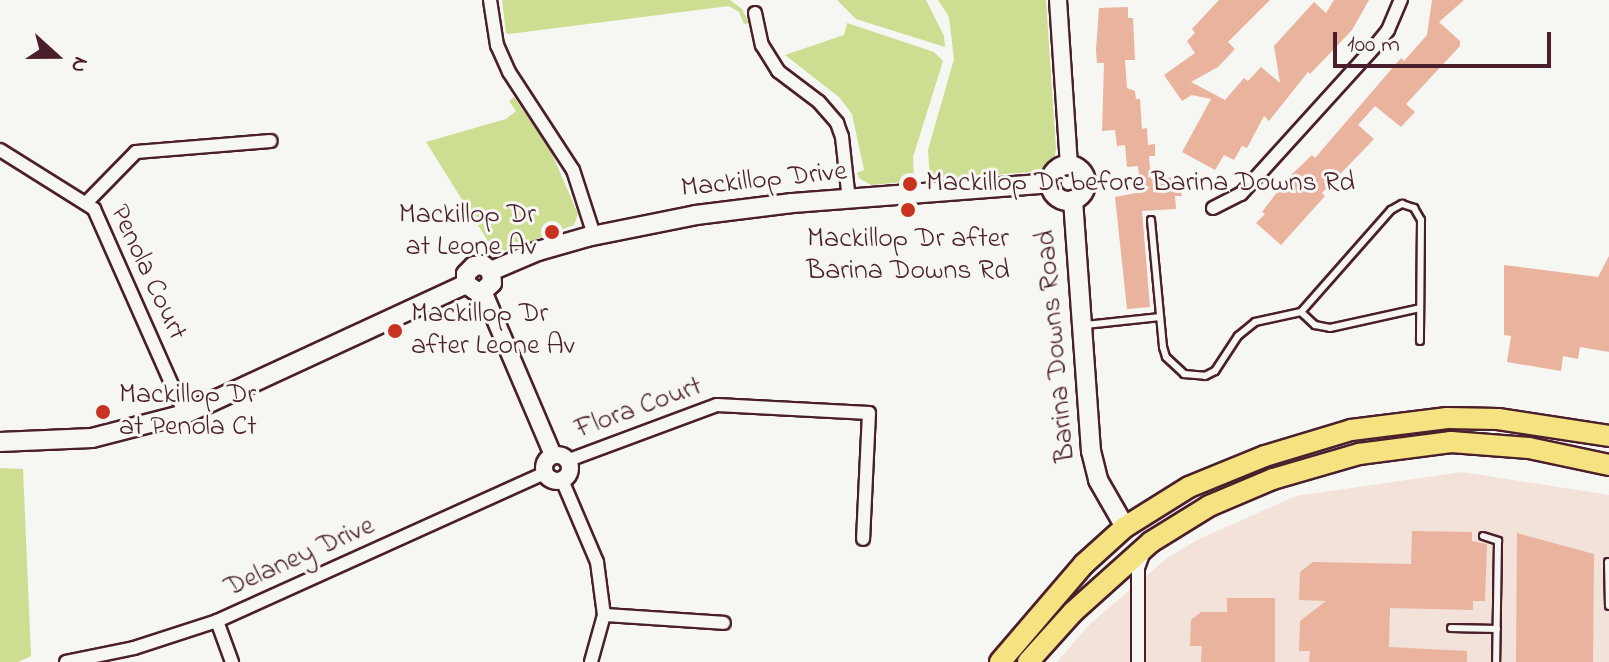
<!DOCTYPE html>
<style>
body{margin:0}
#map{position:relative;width:1609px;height:662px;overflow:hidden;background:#f6f6f2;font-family:"Indie Flower",sans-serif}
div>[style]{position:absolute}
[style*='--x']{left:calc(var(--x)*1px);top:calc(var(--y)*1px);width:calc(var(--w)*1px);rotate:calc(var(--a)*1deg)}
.built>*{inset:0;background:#f2e2d9}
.green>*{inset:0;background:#cddd91}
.building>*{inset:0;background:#eab39e}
.roads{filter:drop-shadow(2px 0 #4a1f2b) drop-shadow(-2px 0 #4a1f2b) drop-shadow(0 2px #4a1f2b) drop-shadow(0 -2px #4a1f2b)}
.service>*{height:6px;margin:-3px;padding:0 3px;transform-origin:3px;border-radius:3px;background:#f6f6f2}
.minor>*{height:12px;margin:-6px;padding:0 6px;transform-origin:6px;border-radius:6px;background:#f6f6f2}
.tertiary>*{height:16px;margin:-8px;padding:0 8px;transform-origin:8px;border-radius:8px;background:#f6f6f2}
.tertiary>.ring{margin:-8px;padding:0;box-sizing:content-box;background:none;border:16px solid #f6f6f2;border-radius:50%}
.secondary>*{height:18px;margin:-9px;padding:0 9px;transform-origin:9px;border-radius:9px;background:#f6f6f2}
.secondary>.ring{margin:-9px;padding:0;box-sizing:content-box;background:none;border:18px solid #f6f6f2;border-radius:50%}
.primary>*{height:20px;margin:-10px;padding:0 10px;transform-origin:10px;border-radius:10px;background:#f5e382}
.dots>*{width:22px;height:22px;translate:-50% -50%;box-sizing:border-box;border:4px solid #f6f6f2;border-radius:50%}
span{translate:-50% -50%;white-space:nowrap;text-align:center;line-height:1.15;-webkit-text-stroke:6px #f6f6f2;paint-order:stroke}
.street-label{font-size:28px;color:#4a1f2b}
.poi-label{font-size:28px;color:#4a1f2b}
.left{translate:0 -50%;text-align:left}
.right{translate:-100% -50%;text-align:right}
.north{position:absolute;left:16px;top:16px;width:80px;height:80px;-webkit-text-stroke:6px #f6f6f2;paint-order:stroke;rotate:111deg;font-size:22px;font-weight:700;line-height:32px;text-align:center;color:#4a1f2b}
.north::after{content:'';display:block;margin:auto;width:28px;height:36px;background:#4a1f2b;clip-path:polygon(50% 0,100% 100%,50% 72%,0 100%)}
.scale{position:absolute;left:1333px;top:32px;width:218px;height:36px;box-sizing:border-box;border:4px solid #4a1f2b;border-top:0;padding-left:10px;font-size:24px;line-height:28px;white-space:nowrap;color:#4a1f2b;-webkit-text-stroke:6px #f6f6f2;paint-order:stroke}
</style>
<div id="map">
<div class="built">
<i style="clip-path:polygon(1462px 472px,1609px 495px,1609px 662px,1057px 662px,1089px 625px,1166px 559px,1197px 540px,1296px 496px)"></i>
</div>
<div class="green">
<i style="clip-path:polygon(502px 0,730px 0,742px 9px,749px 23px,744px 24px,739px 12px,729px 6px,509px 34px,506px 33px)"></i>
<i style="clip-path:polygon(837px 0,926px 0,944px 36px,945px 47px,856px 19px)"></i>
<i style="clip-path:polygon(938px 0,1046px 0,1056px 149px,1054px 160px,1043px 171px,930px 180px,928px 150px,954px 59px,949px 17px)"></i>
<i style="clip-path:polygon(847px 23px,934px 52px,943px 61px,913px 157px,914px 181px,871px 185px,859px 178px,857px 173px,864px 170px,852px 114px,839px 97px,785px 55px,844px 35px)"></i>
<i style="clip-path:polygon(514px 97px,549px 147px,578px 214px,574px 225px,496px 254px,426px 142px,506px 119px,516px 111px,509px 101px)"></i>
<i style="clip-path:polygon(0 468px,23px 469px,31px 656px,18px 662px,0 662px)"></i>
</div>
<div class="building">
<i style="clip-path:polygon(1219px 0,1270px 0,1228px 42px,1235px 49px,1218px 67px,1191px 82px,1225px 100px,1244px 78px,1248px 81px,1261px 67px,1280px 83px,1274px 46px,1314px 2px,1326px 13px,1334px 0,1369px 0,1352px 30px,1334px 49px,1310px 74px,1308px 72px,1269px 121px,1264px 116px,1247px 148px,1242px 146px,1234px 160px,1224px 155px,1215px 170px,1182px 152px,1211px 99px,1192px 95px,1182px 101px,1164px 75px,1195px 53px,1187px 41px,1195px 33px,1192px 29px)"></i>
<i style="clip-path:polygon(1432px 0,1464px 0,1439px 22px,1460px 41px,1460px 46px,1406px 104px,1415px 112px,1401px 127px,1375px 106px,1358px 125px,1374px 139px,1322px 193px,1325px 196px,1281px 245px,1256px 223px,1265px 214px,1262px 212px,1288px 178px,1312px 155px,1315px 158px,1401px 58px,1404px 61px,1427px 35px)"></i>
<i style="clip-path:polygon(1128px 7px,1128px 18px,1133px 18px,1135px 60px,1125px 60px,1127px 88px,1135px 91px,1136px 99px,1140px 99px,1142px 129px,1147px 128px,1148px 145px,1155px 144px,1155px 156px,1149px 156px,1151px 179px,1177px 177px,1182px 196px,1175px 196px,1176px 209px,1142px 211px,1150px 307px,1127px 309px,1115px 197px,1141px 192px,1138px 166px,1127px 167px,1125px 145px,1117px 146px,1115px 130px,1102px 131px,1104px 63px,1097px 63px,1096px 50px,1099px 8px)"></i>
<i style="clip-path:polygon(1609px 256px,1609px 352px,1580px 347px,1578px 359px,1563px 356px,1561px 371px,1507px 362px,1511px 336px,1504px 335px,1504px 265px,1598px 277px)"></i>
<i style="clip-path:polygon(1412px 531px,1472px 532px,1472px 541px,1487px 544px,1485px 601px,1473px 601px,1473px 610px,1390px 608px,1389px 647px,1467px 651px,1467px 662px,1309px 662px,1310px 651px,1299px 651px,1300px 621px,1326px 601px,1299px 600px,1300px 572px,1313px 562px,1411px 564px)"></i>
<i style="clip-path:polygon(1517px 533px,1594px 554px,1593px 662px,1516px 662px)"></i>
<i style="clip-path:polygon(1227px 598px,1275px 598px,1275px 662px,1201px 662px,1202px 646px,1190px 646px,1191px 620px,1201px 612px,1227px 612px)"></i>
</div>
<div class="roads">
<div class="service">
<i style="--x:1151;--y:220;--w:128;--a:84.6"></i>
<i style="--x:1163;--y:347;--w:10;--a:73"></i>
<i style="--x:1166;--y:357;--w:25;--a:43"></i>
<i style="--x:1184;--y:374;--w:21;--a:5"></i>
<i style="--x:1205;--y:376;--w:11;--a:-27"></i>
<i style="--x:1215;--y:371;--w:42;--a:-56.7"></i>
<i style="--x:1238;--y:336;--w:22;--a:-39"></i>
<i style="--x:1255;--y:322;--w:47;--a:-12.3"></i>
<i style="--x:1301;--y:312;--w:136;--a:-48.6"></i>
<i style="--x:1391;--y:210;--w:13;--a:-29"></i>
<i style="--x:1402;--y:204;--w:13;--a:18"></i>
<i style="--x:1414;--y:208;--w:14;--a:60"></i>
<i style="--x:1421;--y:220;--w:121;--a:90.5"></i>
<i style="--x:1301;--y:312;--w:19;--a:43"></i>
<i style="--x:1315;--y:325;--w:15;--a:11"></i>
<i style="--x:1330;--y:328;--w:92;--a:-12.5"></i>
<i style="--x:1086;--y:325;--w:74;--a:-6.2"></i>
<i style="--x:1483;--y:536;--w:16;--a:18"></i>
<i style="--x:1498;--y:541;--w:121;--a:90.9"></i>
<i style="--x:1608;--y:562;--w:44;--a:88.7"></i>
<i style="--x:1451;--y:628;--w:46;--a:1.2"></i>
</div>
<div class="minor">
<i style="--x:490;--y:0;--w:46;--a:81.2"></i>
<i style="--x:497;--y:45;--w:30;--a:66"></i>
<i style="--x:509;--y:72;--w:117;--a:56.9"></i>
<i style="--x:573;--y:170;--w:68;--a:72.1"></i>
<i style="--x:755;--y:13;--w:33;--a:78"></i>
<i style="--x:762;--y:45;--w:31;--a:58"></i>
<i style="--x:778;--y:71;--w:51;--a:37.1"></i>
<i style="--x:819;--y:102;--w:28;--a:49"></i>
<i style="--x:837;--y:123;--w:15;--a:70"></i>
<i style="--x:842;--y:137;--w:63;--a:83.7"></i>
<i style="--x:0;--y:150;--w:111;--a:32.1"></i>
<i style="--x:94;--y:209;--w:224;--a:66.1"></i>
<i style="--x:87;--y:202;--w:70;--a:-45.6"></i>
<i style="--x:136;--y:152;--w:135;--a:-4.7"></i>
<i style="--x:1213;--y:208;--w:31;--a:-27"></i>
<i style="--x:1241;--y:194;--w:201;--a:-47.8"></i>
<i style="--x:1376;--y:45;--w:19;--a:-51"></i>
<i style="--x:1388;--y:30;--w:33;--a:-67"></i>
<i style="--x:569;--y:460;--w:158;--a:-20.4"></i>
<i style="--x:717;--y:405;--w:152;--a:3"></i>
<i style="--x:869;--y:413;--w:126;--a:92.7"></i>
<i style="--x:562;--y:480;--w:89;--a:66.9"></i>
<i style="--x:597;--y:562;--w:53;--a:82.5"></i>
<i style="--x:604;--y:615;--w:49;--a:105.5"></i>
<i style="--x:604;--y:615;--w:120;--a:3.8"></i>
<i style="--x:217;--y:621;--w:44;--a:69.9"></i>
<i style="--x:66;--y:662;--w:69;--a:-11.6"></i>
<i style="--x:134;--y:648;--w:87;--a:-18"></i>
<i style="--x:217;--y:621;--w:360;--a:-24.3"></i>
<i style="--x:1138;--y:662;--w:94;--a:-90"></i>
<i style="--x:1138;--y:568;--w:15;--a:-70"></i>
</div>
<div class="tertiary">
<i style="--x:1058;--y:0;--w:165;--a:86.2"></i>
<i style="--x:483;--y:291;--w:178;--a:66.9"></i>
<i class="ring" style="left:544px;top:455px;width:10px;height:10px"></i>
</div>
<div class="secondary">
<i class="ring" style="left:1050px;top:165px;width:18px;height:18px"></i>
<i style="--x:1073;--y:200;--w:252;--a:85.9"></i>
<i style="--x:1091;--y:451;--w:30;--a:76"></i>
<i style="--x:1098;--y:480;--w:54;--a:60.1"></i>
<i style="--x:491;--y:271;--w:51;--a:-23.1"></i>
<i style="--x:538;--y:251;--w:51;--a:-15.9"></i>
<i style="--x:587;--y:237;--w:111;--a:-11.4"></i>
<i style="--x:696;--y:215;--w:97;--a:-7.1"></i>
<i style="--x:792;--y:203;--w:259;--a:-4.4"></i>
<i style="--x:466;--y:284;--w:12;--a:35"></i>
<i style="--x:476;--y:291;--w:7;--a:0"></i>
<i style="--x:483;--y:291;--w:12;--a:-42"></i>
<i style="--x:492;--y:283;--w:12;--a:-95"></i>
<i style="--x:466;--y:284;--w:10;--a:-90"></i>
<i style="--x:466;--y:274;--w:11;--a:-45"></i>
<i style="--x:474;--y:266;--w:9;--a:-6"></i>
<i style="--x:483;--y:265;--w:10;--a:37"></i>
<i style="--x:0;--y:442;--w:92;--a:-2.5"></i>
<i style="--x:92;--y:438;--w:96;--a:-14.5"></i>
<i style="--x:185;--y:414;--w:310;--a:-24.8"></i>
</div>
<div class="primary">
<i style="--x:1000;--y:662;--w:129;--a:-49.4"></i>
<i style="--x:1084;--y:564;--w:55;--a:-42.1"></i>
<i style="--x:1125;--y:527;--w:75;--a:-32"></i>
<i style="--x:1189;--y:487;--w:82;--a:-22.2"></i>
<i style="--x:1265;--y:456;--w:90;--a:-16.8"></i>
<i style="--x:1351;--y:430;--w:97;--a:-7.1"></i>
<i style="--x:1447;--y:418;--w:51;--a:1.1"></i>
<i style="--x:1498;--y:419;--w:112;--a:8.7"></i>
<i style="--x:1028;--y:662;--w:67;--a:-48"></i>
<i style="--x:1073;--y:612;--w:105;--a:-41.9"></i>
<i style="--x:1151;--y:542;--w:68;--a:-31.8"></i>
<i style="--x:1209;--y:506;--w:69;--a:-22.9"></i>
<i style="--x:1273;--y:479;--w:90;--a:-16.2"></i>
<i style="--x:1359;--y:454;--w:93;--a:-7.4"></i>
<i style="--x:1451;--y:442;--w:78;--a:4.4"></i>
<i style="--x:1529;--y:448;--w:82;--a:12"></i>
</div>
</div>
<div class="dots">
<i style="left:910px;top:184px;background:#c8321e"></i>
<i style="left:908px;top:210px;background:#c8321e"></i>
<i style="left:552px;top:232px;background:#c8321e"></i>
<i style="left:395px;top:331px;background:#c8321e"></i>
<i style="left:103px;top:412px;background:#c8321e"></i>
</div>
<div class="street-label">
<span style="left:764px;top:181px;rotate:-6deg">Mackillop Drive</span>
<span style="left:147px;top:273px;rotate:65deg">Penola Court</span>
<span style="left:1057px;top:346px;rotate:-95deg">Barina Downs Road</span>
<span style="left:639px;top:409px;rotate:-20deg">Flora Court</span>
<span style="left:300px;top:558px;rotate:-24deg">Delaney Drive</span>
</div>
<div class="poi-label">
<span class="left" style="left:926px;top:184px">Mackillop Dr before Barina Downs Rd</span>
<span class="right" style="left:536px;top:232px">Mackillop Dr<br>at Leone Av</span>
<span style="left:908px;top:256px">Mackillop Dr after<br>Barina Downs Rd</span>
<span class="left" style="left:411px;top:331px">Mackillop Dr<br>after Leone Av</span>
<span class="left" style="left:119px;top:412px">Mackillop Dr<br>at Penola Ct</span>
</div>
<div class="north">N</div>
<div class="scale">100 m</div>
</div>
